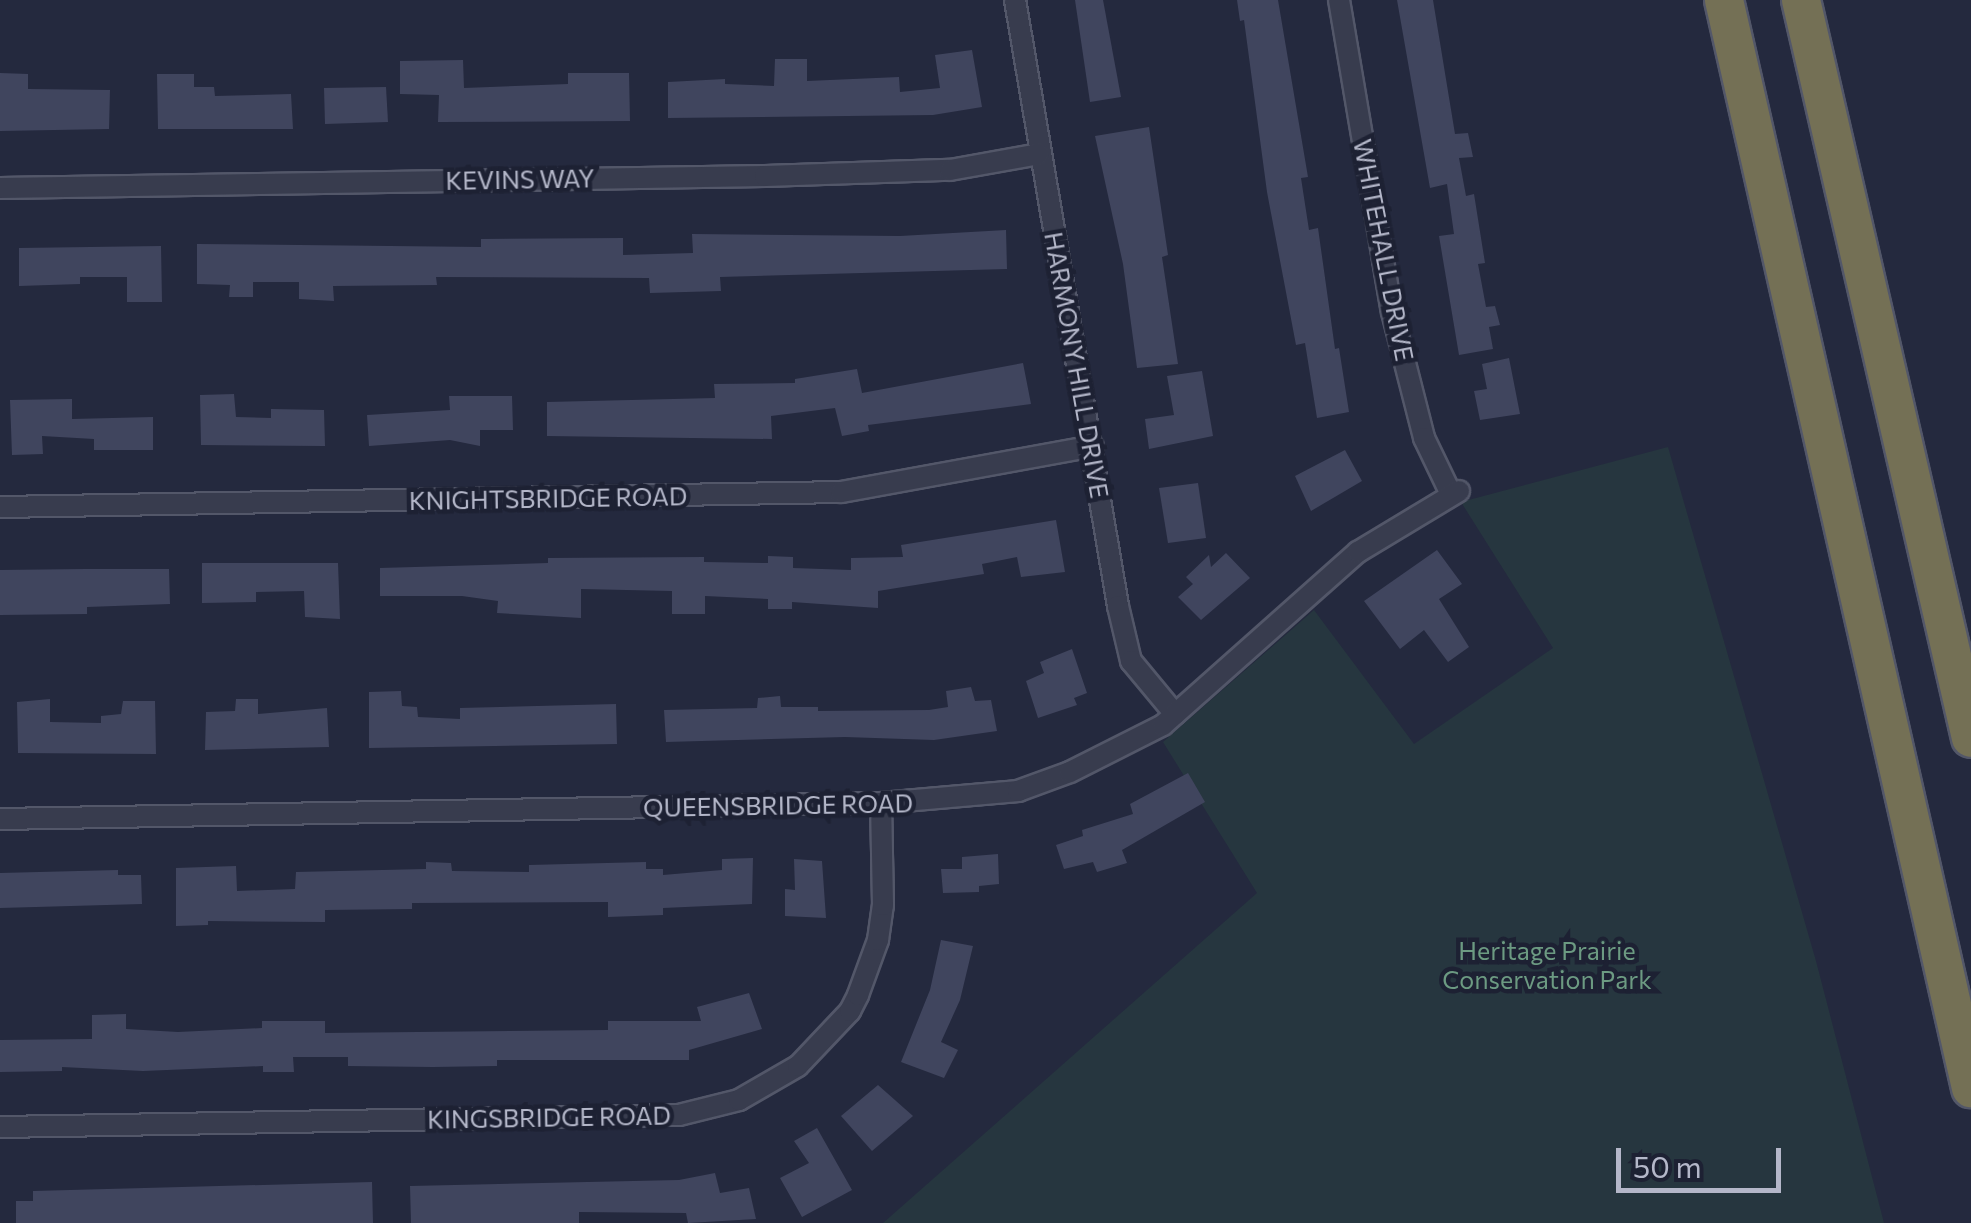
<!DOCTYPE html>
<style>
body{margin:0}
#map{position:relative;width:1971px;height:1223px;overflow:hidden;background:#24293e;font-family:Commissioner,sans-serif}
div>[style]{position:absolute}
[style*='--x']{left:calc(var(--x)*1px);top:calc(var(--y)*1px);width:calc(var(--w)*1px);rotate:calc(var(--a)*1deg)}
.green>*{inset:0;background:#26363f}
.building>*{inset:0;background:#40455e}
.roads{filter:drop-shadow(2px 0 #535769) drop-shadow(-2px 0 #535769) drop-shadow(0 2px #535769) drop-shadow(0 -2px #535769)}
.minor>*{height:20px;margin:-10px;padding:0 10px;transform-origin:10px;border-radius:10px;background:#383c4e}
.motorway>*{height:38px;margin:-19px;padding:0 19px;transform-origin:19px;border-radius:19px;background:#747055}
span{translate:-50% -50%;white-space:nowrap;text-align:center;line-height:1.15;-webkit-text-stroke:9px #1d2133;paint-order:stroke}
.street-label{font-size:25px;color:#b4b7c9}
.park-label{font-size:25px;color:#6c9a82}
.scale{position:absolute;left:1616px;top:1148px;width:165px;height:45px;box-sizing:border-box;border:5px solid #b4b7c9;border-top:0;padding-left:12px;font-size:30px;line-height:35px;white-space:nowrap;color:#b4b7c9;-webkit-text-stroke:8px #1d2133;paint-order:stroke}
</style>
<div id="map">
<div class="green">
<i style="clip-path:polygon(1668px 447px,1816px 961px,1884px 1223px,883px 1223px,1257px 893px,1163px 742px,1314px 610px,1414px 744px,1553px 648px,1461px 502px)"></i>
</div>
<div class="building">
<i style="clip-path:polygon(1075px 0,1103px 0,1121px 97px,1090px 102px)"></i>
<i style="clip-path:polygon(1237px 0,1278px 0,1308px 177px,1301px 178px,1309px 230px,1318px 228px,1335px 349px,1339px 348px,1349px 412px,1317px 418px,1305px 343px,1296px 345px,1267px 192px,1244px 20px,1240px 21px)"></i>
<i style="clip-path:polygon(1397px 0,1433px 0,1455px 134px,1468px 133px,1473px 157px,1459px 158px,1466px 196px,1474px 194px,1485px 263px,1478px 264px,1486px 307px,1495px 306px,1500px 325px,1489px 327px,1493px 349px,1459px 355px,1439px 236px,1454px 234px,1447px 184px,1430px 188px)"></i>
<i style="clip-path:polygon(972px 50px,982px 107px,933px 115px,668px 118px,668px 82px,725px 79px,725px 84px,774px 86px,775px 59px,807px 59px,807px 81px,899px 77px,900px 92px,940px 88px,935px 55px)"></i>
<i style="clip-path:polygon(463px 60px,464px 88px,568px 84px,568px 73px,629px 73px,630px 121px,438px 122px,439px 95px,400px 94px,400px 61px)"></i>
<i style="clip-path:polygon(0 73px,28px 74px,28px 89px,110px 90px,109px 129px,0 131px)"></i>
<i style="clip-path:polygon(157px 74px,194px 74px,194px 87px,214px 87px,215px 96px,291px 94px,293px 129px,158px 129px)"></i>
<i style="clip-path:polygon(386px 87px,388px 122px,325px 124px,324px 88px)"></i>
<i style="clip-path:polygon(1149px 127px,1168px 255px,1162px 257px,1178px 364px,1137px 368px,1123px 264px,1095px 136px)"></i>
<i style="clip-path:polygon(1006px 230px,1007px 269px,720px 277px,721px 291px,650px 293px,649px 278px,436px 277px,437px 285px,333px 286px,334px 301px,299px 299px,299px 282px,253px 282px,253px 297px,229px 297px,230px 285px,197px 284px,197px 244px,481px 247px,481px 239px,623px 238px,623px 255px,693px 253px,692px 234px,900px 236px)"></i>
<i style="clip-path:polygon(161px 246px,162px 302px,127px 302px,127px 277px,80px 277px,80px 284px,19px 286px,19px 248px)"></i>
<i style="clip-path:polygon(1509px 358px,1520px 414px,1480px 420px,1474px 391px,1487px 389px,1482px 364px)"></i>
<i style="clip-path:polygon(1023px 363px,1031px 404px,868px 425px,869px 431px,842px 436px,835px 408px,771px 416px,772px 439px,547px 436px,547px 402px,715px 398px,714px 384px,795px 383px,795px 379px,857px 369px,862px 393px)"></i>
<i style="clip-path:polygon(1202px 371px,1213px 436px,1149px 449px,1145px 419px,1174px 415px,1167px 376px)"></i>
<i style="clip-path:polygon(234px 394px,236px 417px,271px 418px,271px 409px,324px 410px,325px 446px,201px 445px,200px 395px)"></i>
<i style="clip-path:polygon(449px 396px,512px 396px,513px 430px,480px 430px,480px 446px,450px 440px,369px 446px,367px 415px,450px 410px)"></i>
<i style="clip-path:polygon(72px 399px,72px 419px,153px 417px,153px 450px,94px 450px,94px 439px,42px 436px,43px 454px,12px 455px,10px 400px)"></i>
<i style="clip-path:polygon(1345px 450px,1362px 481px,1311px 511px,1295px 476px)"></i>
<i style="clip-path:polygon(1198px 483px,1206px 538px,1168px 543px,1159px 488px)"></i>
<i style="clip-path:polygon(1056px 520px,1065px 572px,1021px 577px,1017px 557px,982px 564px,984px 574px,878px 591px,878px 608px,792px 602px,792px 609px,768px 609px,768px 599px,705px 596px,705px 614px,672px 614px,672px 591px,581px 589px,581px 618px,497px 613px,498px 601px,462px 596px,380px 596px,380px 568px,548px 563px,548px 558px,704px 557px,704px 562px,768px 563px,768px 556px,793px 557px,793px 568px,851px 570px,851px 558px,903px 557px,901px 545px)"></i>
<i style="clip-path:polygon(1437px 550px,1462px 584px,1439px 599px,1469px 647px,1448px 662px,1424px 630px,1400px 649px,1364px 601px)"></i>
<i style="clip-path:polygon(1226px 553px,1250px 578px,1201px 620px,1178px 597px,1193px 584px,1186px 577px,1209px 555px,1211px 567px)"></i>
<i style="clip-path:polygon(202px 563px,338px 563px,340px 619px,305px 617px,304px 591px,256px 592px,256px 602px,202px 603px)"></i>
<i style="clip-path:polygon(86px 569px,169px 569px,170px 604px,87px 607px,87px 614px,0 615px,0 570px)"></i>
<i style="clip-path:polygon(1072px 649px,1087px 693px,1074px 698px,1077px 705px,1038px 718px,1026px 681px,1044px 673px,1040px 662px)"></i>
<i style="clip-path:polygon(971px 687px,975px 701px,991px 700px,997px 731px,934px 740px,845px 737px,666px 742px,664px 710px,757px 708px,758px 698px,780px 696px,781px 707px,818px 707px,818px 711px,929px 710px,948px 707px,946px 691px)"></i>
<i style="clip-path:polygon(401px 691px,402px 706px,417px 707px,418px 717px,460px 719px,460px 708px,616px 704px,617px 744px,369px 748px,369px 692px)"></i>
<i style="clip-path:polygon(50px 699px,50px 722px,101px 723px,101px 716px,121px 714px,123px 701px,155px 701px,156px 754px,18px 753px,17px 702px)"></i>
<i style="clip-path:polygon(236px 699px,258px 699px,258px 714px,327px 708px,329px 747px,205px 750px,206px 712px,235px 711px)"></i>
<i style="clip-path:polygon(1188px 773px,1205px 802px,1122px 850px,1127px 863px,1097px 872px,1093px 862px,1064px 869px,1056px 845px,1083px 836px,1082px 830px,1133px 814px,1130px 804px)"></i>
<i style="clip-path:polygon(998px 854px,999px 884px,979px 886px,979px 892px,943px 893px,941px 869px,962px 869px,962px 857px)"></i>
<i style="clip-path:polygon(753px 858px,752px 904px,663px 908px,663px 915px,608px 917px,608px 902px,412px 903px,412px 909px,325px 910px,325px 922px,208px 921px,208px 925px,176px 926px,176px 868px,236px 866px,237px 891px,295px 889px,296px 872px,426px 869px,426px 862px,451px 863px,452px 871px,529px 872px,529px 865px,646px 862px,646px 869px,663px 869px,663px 875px,722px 870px,722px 859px)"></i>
<i style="clip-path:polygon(794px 859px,822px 861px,826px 918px,785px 916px,785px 889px,795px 890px)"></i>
<i style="clip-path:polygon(118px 870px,118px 875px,141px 875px,142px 904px,0 908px,0 873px)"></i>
<i style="clip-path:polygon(941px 940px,973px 946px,960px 1000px,941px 1042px,958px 1050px,944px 1078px,901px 1062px,930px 990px)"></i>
<i style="clip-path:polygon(749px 993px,762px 1029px,689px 1050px,689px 1060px,497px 1060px,497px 1066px,433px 1067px,348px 1066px,348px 1057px,293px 1057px,294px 1072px,263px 1072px,263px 1066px,143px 1071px,62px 1067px,62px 1071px,0 1072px,0 1040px,92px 1039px,92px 1015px,126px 1014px,126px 1029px,178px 1032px,262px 1028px,262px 1021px,325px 1021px,325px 1033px,608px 1030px,608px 1021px,701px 1021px,697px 1007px)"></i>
<i style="clip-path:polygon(878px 1085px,913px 1116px,872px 1151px,841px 1116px)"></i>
<i style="clip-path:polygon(817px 1128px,852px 1190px,802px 1217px,780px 1178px,809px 1163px,794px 1141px)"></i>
<i style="clip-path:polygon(715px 1173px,720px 1193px,749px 1188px,756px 1219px,688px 1223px,686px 1213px,579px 1212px,579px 1223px,411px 1223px,410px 1186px,679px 1180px)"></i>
<i style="clip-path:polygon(372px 1182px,373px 1223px,16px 1223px,16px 1201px,33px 1201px,33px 1191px)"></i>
</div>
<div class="roads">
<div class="minor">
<i style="--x:1015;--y:0;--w:615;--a:80.35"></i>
<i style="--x:1118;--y:606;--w:57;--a:76.7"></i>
<i style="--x:1131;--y:661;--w:69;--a:50.3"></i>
<i style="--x:1339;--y:0;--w:316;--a:80.4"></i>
<i style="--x:1392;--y:312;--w:130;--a:75.7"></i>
<i style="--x:1424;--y:438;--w:62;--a:64.3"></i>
<i style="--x:0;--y:188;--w:765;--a:-0.9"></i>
<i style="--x:765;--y:176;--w:185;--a:-1.9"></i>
<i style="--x:950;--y:170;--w:90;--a:-10.2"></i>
<i style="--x:0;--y:507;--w:841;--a:-1.02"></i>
<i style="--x:841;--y:492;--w:256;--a:-10.3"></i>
<i style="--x:0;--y:819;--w:881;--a:-1.04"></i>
<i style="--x:881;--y:803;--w:138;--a:-5"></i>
<i style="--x:1018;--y:791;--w:55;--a:-20.1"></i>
<i style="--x:1070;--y:772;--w:104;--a:-26.8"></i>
<i style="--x:1163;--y:725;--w:261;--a:-41.6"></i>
<i style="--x:1358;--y:552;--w:118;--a:-31.1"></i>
<i style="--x:0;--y:1127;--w:679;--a:-1.01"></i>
<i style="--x:679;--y:1115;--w:62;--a:-14"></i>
<i style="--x:739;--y:1100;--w:68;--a:-30"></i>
<i style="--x:798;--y:1066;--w:76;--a:-46.6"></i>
<i style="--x:850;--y:1011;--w:18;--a:-63"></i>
<i style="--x:858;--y:995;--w:59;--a:-70"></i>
<i style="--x:878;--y:940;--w:35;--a:-82"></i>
<i style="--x:883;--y:905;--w:102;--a:-91.1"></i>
</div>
<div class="motorway">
<i style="--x:1724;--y:0;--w:1116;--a:77.21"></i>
<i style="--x:1801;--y:0;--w:757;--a:77.03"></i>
</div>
</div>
<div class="street-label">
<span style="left:520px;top:179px;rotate:-1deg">KEVINS WAY</span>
<span style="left:1384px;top:250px;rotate:79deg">WHITEHALL DRIVE</span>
<span style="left:1077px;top:365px;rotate:80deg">HARMONY HILL DRIVE</span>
<span style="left:548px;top:498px;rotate:-1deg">KNIGHTSBRIDGE ROAD</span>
<span style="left:778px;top:805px;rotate:-1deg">QUEENSBRIDGE ROAD</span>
<span style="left:549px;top:1117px;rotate:-1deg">KINGSBRIDGE ROAD</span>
</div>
<div class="park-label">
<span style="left:1547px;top:965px">Heritage Prairie<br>Conservation Park</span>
</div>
<div class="scale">50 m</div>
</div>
